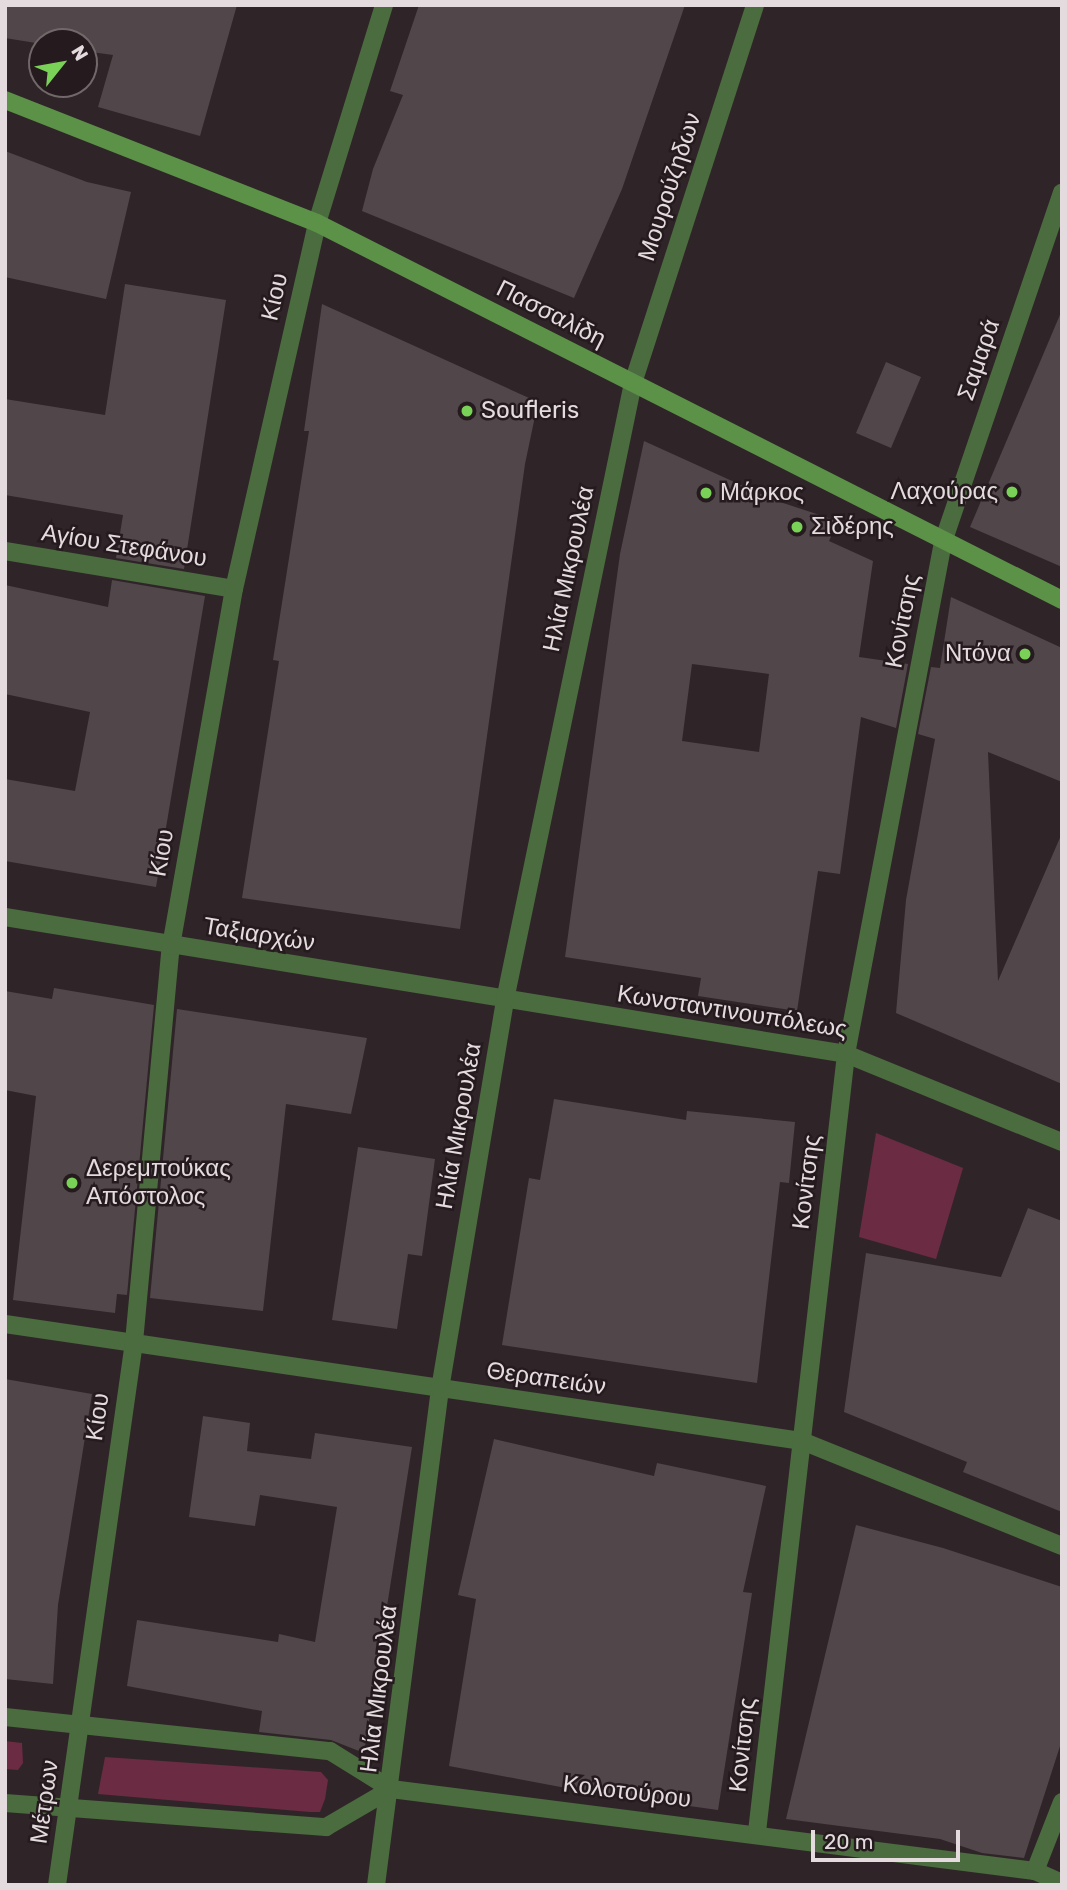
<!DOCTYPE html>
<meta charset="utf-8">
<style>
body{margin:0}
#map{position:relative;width:1067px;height:1890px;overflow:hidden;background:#2f2528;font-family:Rubik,sans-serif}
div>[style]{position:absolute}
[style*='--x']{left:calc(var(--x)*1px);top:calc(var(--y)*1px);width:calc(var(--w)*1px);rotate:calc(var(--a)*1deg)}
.green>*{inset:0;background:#6b2b43}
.building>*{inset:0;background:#514649}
.street>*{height:18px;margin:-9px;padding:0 9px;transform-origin:9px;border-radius:9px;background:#4b6c3f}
.secondary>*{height:18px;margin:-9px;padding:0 9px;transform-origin:9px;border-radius:9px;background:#5c9148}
.dots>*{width:19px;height:19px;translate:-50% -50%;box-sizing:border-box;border:4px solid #251b1e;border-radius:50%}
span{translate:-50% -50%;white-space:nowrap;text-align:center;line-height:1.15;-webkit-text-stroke:5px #251b1e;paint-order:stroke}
.street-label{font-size:24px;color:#e3dbdd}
.poi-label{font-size:24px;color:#e3dbdd}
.left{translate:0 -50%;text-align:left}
.right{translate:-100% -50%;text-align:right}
.frame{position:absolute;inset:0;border:7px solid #e3dbdd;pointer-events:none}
.north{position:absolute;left:28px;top:28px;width:70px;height:70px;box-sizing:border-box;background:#251b1e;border:2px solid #71686a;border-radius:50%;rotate:59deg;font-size:19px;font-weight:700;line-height:28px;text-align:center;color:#e3dbdd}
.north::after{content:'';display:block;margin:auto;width:24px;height:32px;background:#79d157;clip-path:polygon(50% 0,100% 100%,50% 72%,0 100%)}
.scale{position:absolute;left:811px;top:1830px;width:149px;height:32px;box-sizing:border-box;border:4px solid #e3dbdd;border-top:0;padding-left:9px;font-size:21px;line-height:24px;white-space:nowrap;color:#e3dbdd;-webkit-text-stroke:5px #251b1e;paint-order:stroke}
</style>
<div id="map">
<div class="green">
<i style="clip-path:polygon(876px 1133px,963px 1168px,936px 1259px,859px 1237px)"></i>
<i style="clip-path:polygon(5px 1741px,22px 1743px,23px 1763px,18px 1770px,5px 1769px)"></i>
<i style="clip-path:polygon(105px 1757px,321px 1772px,328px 1780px,325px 1799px,320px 1812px,310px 1812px,98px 1794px)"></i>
</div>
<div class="building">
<i style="clip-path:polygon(5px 5px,237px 5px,200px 136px,98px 107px,113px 55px,84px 51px,84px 42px,42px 44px,5px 38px)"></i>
<i style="clip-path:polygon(419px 5px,685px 5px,622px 189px,574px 298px,362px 211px,373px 169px,403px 95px,390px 91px)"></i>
<i style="clip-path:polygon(5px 151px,87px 182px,131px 192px,106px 299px,5px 277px)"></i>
<i style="clip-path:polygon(125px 284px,226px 300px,184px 569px,116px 558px,123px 515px,5px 495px,5px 399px,105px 415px)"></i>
<i style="clip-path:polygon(322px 304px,538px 402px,525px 464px,460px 929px,242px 898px,279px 661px,273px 660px,309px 431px,304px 431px)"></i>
<i style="clip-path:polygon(1062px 310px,1062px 567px,970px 527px)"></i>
<i style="clip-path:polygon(886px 362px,921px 377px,891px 448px,856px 433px)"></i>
<i style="clip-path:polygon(evenodd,644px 441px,774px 500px,838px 521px,829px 541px,873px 561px,859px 657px,908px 664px,896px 728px,861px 717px,840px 874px,818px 871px,797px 1011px,698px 996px,701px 978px,565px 957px,620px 554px,644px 441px,692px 664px,769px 674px,759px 752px,682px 741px,692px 664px)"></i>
<i style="clip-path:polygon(112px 580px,205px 596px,156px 887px,5px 861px,5px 779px,75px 791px,90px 712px,5px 694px,5px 585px,108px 607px)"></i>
<i style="clip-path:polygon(951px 597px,1062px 648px,1062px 782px,988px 752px,998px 981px,1062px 833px,1062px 1084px,896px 1013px,906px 900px,935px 739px,918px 734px,931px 667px,940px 668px)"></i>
<i style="clip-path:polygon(54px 988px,154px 1005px,127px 1295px,117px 1294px,115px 1313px,13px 1300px,36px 1096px,5px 1090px,5px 991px,52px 999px)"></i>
<i style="clip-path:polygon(177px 1009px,367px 1038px,351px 1114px,286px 1104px,263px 1311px,150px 1298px)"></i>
<i style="clip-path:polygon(554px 1099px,686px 1120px,687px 1111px,795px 1122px,789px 1183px,780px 1182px,757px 1383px,502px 1345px,529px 1178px,540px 1180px)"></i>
<i style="clip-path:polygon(358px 1147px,435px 1159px,422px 1256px,408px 1254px,397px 1329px,332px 1320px)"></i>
<i style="clip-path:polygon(1028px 1208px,1062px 1221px,1062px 1512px,963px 1472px,967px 1462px,844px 1412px,866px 1253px,1001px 1277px)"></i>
<i style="clip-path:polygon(5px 1379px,92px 1394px,58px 1605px,53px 1684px,5px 1679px)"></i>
<i style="clip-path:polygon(203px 1416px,250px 1423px,247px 1451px,311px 1459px,315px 1433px,412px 1447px,364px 1753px,331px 1740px,259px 1732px,262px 1711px,127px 1686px,137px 1620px,278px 1642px,279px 1634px,315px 1642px,337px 1507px,260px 1495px,255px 1526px,189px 1517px)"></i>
<i style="clip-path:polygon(494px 1439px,654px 1476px,657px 1463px,766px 1486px,743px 1592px,752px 1593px,718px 1810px,582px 1791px,449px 1766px,476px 1599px,458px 1595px)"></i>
<i style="clip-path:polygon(856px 1525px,943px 1548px,1062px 1587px,1062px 1740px,1024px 1858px,982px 1853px,940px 1839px,786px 1819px)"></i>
</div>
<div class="street">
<i style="--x:5;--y:551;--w:232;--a:9.4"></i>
<i style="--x:5;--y:917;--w:852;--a:9.25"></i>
<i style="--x:846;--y:1054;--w:233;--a:22.2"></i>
<i style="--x:5;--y:1324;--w:806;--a:8.35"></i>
<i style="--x:802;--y:1441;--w:280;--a:22"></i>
<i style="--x:5;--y:1717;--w:327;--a:6"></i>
<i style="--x:330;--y:1751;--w:72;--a:31.9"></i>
<i style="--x:391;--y:1789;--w:649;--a:7.26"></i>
<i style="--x:1035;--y:1871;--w:30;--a:24"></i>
<i style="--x:5;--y:1803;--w:322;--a:4.3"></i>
<i style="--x:326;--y:1827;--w:75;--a:-30.3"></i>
<i style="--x:757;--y:1832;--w:783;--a:-83.47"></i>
<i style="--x:846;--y:1054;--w:521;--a:-79.27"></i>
<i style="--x:943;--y:542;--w:369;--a:-71.2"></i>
<i style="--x:1035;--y:1871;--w:74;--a:-68.6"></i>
<i style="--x:57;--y:1885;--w:548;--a:-81.93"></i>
<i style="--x:134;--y:1342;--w:398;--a:-84.7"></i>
<i style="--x:171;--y:946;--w:363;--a:-80"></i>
<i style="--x:234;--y:589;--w:375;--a:-77.2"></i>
<i style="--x:317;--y:223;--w:228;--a:-72.9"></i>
<i style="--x:376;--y:1885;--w:500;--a:-82.65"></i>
<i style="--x:440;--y:1389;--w:394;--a:-80.5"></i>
<i style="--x:505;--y:1000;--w:630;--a:-78.28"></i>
<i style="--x:633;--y:383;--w:397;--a:-72.1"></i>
</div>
<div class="secondary">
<i style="--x:5;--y:100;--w:335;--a:21.5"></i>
<i style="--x:317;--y:223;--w:835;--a:26.84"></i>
</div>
<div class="dots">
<i style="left:467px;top:411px;background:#79d157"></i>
<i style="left:1012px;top:492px;background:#79d157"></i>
<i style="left:706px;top:493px;background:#79d157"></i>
<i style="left:797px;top:527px;background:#79d157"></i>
<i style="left:1025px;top:654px;background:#79d157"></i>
<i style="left:72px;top:1183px;background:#79d157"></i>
</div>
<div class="street-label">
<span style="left:670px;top:187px;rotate:-72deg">Μουρούζηδων</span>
<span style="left:275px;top:297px;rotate:-77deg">Κίου</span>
<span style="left:551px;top:314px;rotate:27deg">Πασσαλίδη</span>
<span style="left:979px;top:360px;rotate:-71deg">Σαμαρά</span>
<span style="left:124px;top:546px;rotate:9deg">Αγίου Στεφάνου</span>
<span style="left:569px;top:569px;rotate:-78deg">Ηλία Μικρουλέα</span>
<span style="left:903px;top:621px;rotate:-79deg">Κονίτσης</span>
<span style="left:162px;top:853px;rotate:-80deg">Κίου</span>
<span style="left:259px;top:935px;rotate:9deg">Ταξιαρχών</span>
<span style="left:732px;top:1012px;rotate:9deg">Κωνσταντινουπόλεως</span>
<span style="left:459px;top:1126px;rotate:-80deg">Ηλία Μικρουλέα</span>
<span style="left:807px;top:1182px;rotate:-83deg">Κονίτσης</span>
<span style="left:546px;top:1379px;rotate:8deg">Θεραπειών</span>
<span style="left:98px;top:1417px;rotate:-82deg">Κίου</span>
<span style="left:379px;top:1689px;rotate:-83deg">Ηλία Μικρουλέα</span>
<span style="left:743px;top:1745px;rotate:-84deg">Κονίτσης</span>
<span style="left:627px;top:1792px;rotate:7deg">Κολοτούρου</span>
<span style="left:45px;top:1802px;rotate:-82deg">Μέτρων</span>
</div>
<div class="poi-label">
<span class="left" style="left:481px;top:411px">Soufleris</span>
<span class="right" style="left:998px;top:492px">Λαχούρας</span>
<span class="left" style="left:720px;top:493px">Μάρκος</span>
<span class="left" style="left:811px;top:527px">Σιδέρης</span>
<span class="right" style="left:1011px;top:654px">Ντόνα</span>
<span class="left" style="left:86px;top:1183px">Δερεμπούκας<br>Απόστολος</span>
</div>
<div class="frame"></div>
<div class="north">N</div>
<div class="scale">20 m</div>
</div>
